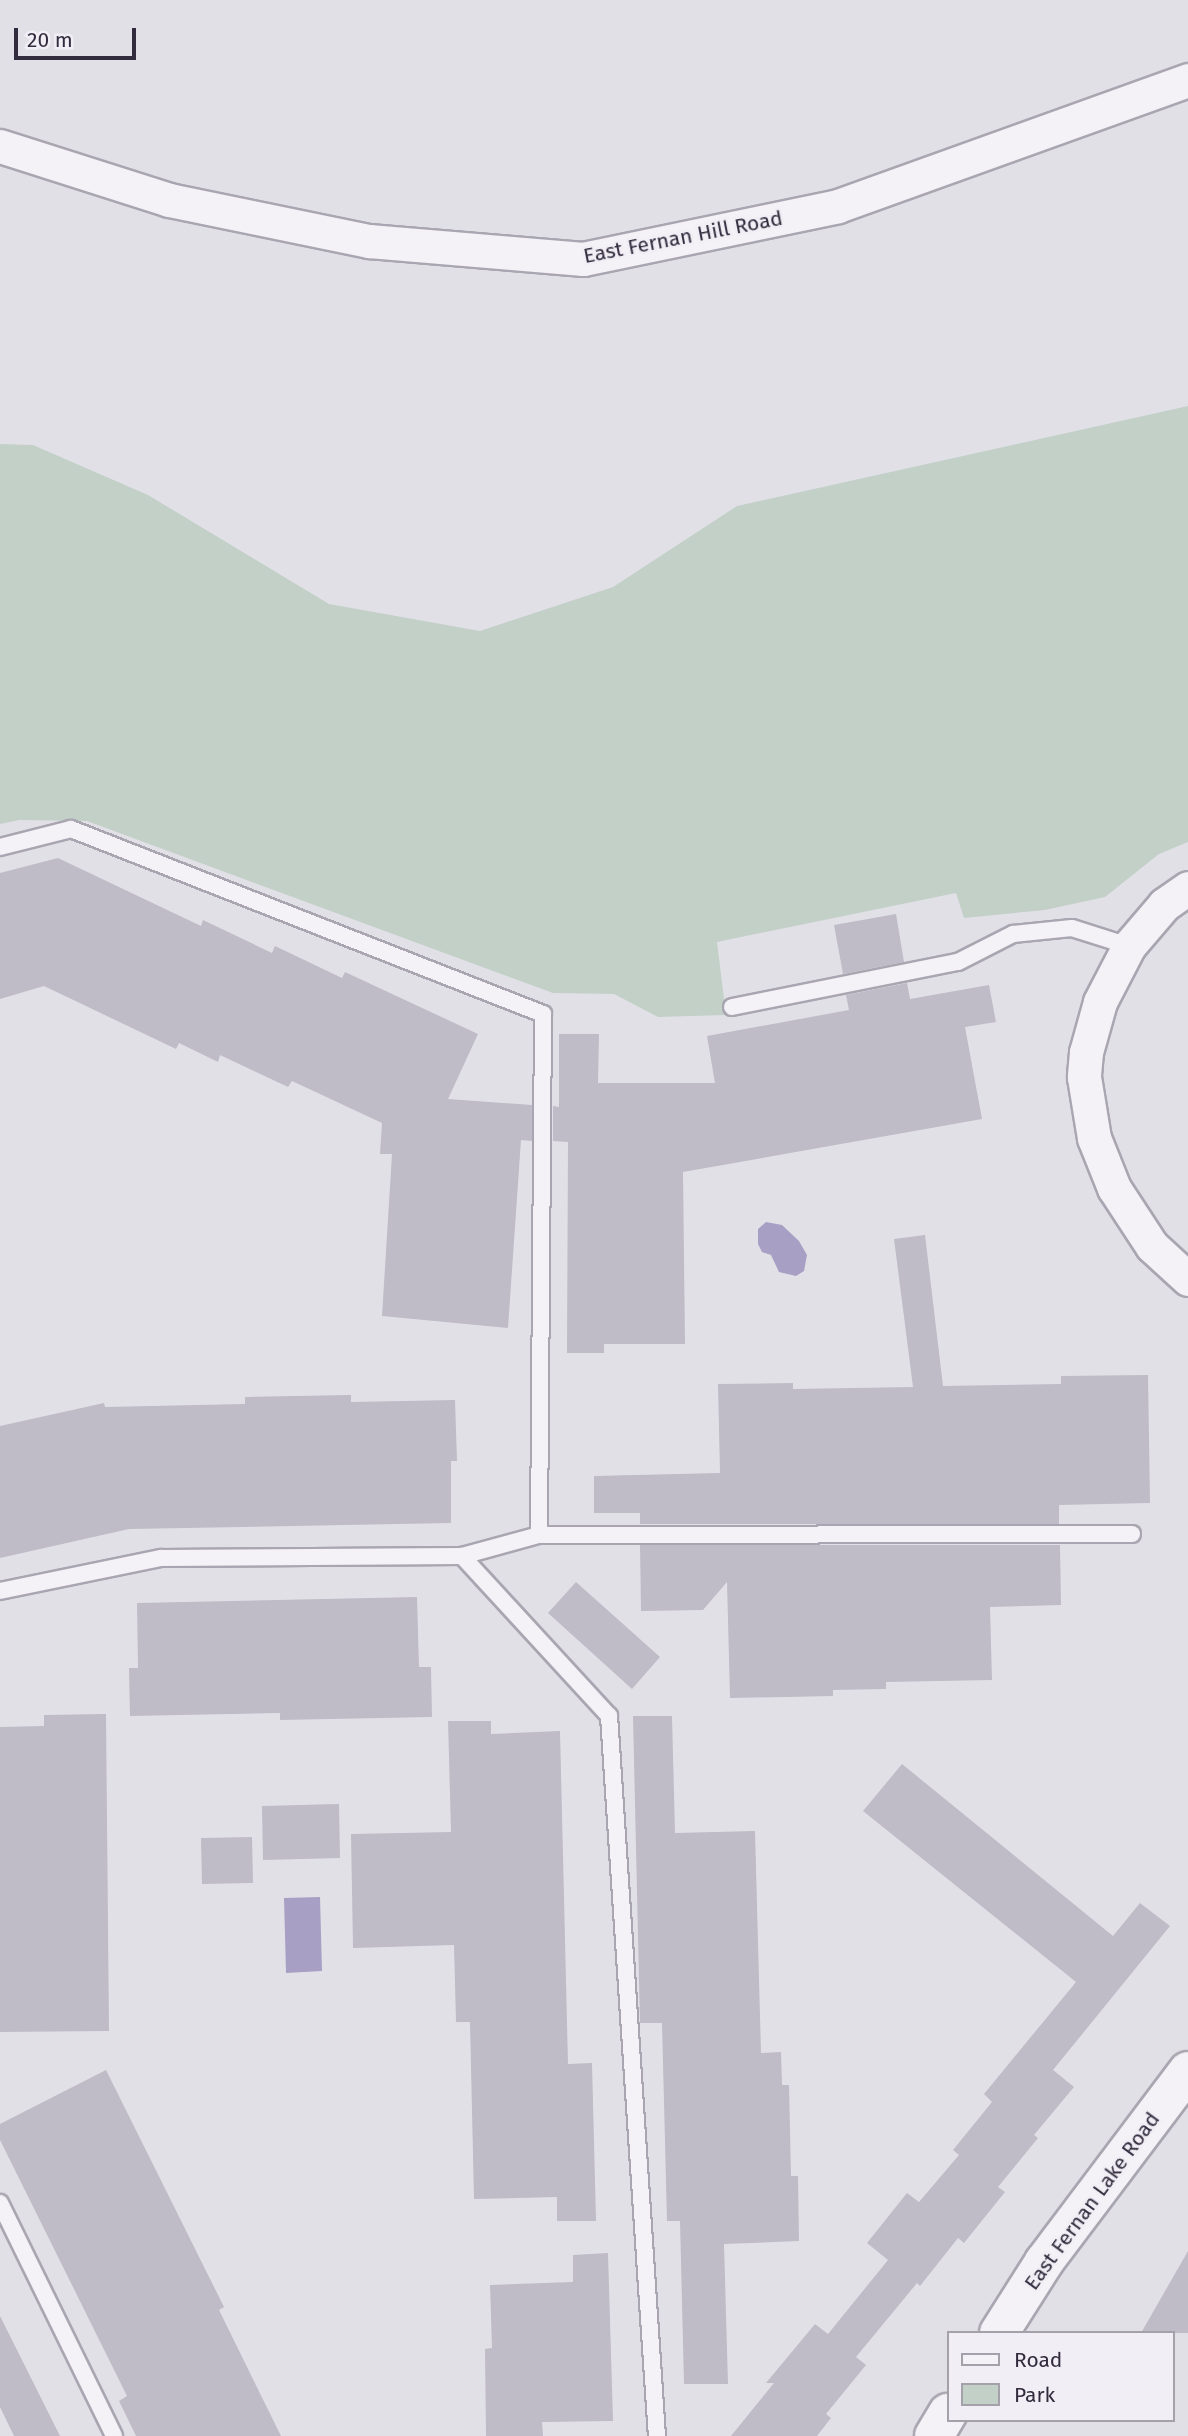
<!DOCTYPE html>
<style>
body{margin:0}
#map{position:relative;width:1188px;height:2436px;overflow:hidden;background:#e2e0e7;font-family:"Fira Sans",sans-serif}
div>[style]{position:absolute}
[style*='--x']{left:calc(var(--x)*1px);top:calc(var(--y)*1px);width:calc(var(--w)*1px);rotate:calc(var(--a)*1deg)}
.green>*{inset:0;background:#c2d0c8}
.water>*{inset:0;background:#a79fc4}
.building>*{inset:0;background:#bfbbc7}
.roads{filter:drop-shadow(2px 0 #a9a6b1) drop-shadow(-2px 0 #a9a6b1) drop-shadow(0 2px #a9a6b1) drop-shadow(0 -2px #a9a6b1)}
.service>*{height:16px;margin:-8px;padding:0 8px;transform-origin:8px;border-radius:8px;background:#f4f2f6}
.minor>*{height:33px;margin:-16.5px;padding:0 16.5px;transform-origin:16.5px;border-radius:16.5px;background:#f4f2f6}
.tertiary>*{height:38px;margin:-19px;padding:0 19px;transform-origin:19px;border-radius:19px;background:#f4f2f6}
span{translate:-50% -50%;white-space:nowrap;text-align:center;line-height:1.15;-webkit-text-stroke:5px #f1eff5;paint-order:stroke}
.street-label{font-size:21px;color:#312b3d}
.legend{position:absolute;left:947px;top:2331px;width:228px;height:91px;box-sizing:border-box;background:#f1eff5;border:2px solid #a4a1ab;margin:0;padding:9px 12px;list-style:none;font-size:21px;color:#312b3d}
.legend li{display:flex;align-items:center;gap:14px;height:35px}
.legend b{width:35px;border:2px solid #a4a1ab}
.scale{position:absolute;left:14px;top:28px;width:122px;height:32px;box-sizing:border-box;border:4px solid #312b3d;border-top:0;padding-left:9px;font-size:21px;line-height:24px;white-space:nowrap;color:#312b3d;-webkit-text-stroke:5px #f1eff5;paint-order:stroke}
</style>
<div id="map">
<div class="green">
<i style="clip-path:polygon(1188px 406px,1188px 842px,1159px 854px,1105px 897px,1045px 910px,964px 918px,956px 893px,717px 942px,726px 1015px,658px 1017px,614px 994px,553px 993px,87px 821px,19px 820px,0 824px,0 444px,33px 445px,148px 495px,329px 604px,480px 631px,613px 587px,737px 506px)"></i>
</div>
<div class="water">
<i style="clip-path:polygon(766px 1222px,782px 1225px,799px 1241px,807px 1255px,804px 1271px,796px 1276px,779px 1272px,771px 1255px,762px 1252px,758px 1244px,758px 1229px)"></i>
<i style="clip-path:polygon(320px 1897px,322px 1971px,286px 1973px,284px 1898px)"></i>
</div>
<div class="building">
<i style="clip-path:polygon(58px 858px,201px 926px,203px 920px,272px 953px,275px 946px,342px 978px,345px 972px,478px 1034px,448px 1099px,532px 1105px,532px 1141px,521px 1140px,508px 1328px,382px 1316px,392px 1154px,380px 1154px,382px 1123px,292px 1081px,288px 1087px,220px 1055px,218px 1062px,179px 1043px,176px 1049px,44px 986px,0 999px,0 873px)"></i>
<i style="clip-path:polygon(896px 914px,904px 962px,843px 974px,834px 925px)"></i>
<i style="clip-path:polygon(907px 983px,910px 999px,989px 985px,996px 1022px,965px 1027px,982px 1119px,683px 1172px,685px 1344px,604px 1344px,604px 1353px,567px 1353px,568px 1142px,553px 1141px,553px 1106px,559px 1107px,559px 1034px,599px 1034px,598px 1083px,715px 1083px,707px 1036px,849px 1010px,846px 995px)"></i>
<i style="clip-path:polygon(925px 1235px,943px 1386px,1061px 1384px,1061px 1376px,1148px 1375px,1150px 1503px,1059px 1505px,1059px 1524px,640px 1524px,640px 1513px,594px 1513px,594px 1476px,720px 1473px,718px 1384px,793px 1383px,793px 1389px,913px 1387px,894px 1239px)"></i>
<i style="clip-path:polygon(351px 1395px,351px 1402px,455px 1400px,457px 1461px,451px 1461px,451px 1523px,129px 1529px,0 1558px,0 1426px,104px 1403px,105px 1407px,245px 1404px,245px 1397px)"></i>
<i style="clip-path:polygon(640px 1545px,1060px 1545px,1061px 1605px,990px 1607px,992px 1680px,886px 1682px,886px 1689px,833px 1690px,833px 1696px,730px 1698px,727px 1582px,703px 1610px,641px 1611px)"></i>
<i style="clip-path:polygon(576px 1582px,660px 1657px,632px 1689px,548px 1613px)"></i>
<i style="clip-path:polygon(417px 1597px,419px 1667px,431px 1667px,432px 1717px,280px 1720px,280px 1713px,130px 1716px,129px 1668px,138px 1668px,137px 1603px)"></i>
<i style="clip-path:polygon(106px 1714px,109px 2031px,0 2032px,0 1727px,44px 1726px,44px 1715px)"></i>
<i style="clip-path:polygon(633px 1716px,672px 1716px,675px 1833px,755px 1831px,761px 2053px,781px 2052px,782px 2085px,789px 2085px,791px 2176px,798px 2176px,799px 2241px,724px 2244px,728px 2384px,684px 2384px,680px 2221px,667px 2221px,662px 2023px,640px 2023px)"></i>
<i style="clip-path:polygon(448px 1721px,491px 1721px,491px 1734px,560px 1731px,568px 2064px,592px 2063px,596px 2221px,557px 2221px,557px 2197px,474px 2199px,470px 2022px,456px 2022px,454px 1945px,353px 1948px,351px 1834px,451px 1832px)"></i>
<i style="clip-path:polygon(902px 1764px,1113px 1936px,1140px 1903px,1170px 1926px,1053px 2070px,1074px 2087px,1034px 2135px,1038px 2138px,998px 2187px,1005px 2192px,964px 2243px,958px 2238px,920px 2286px,917px 2283px,856px 2357px,866px 2365px,826px 2414px,831px 2418px,817px 2436px,731px 2436px,774px 2383px,766px 2383px,815px 2324px,828px 2334px,888px 2260px,867px 2243px,907px 2193px,919px 2202px,959px 2155px,953px 2150px,992px 2102px,984px 2094px,1076px 1982px,863px 1811px)"></i>
<i style="clip-path:polygon(339px 1804px,340px 1858px,263px 1860px,262px 1806px)"></i>
<i style="clip-path:polygon(252px 1837px,253px 1883px,202px 1884px,201px 1838px)"></i>
<i style="clip-path:polygon(106px 2070px,224px 2307px,219px 2310px,281px 2436px,136px 2436px,119px 2401px,127px 2396px,0 2140px,0 2124px)"></i>
<i style="clip-path:polygon(1188px 2251px,1188px 2333px,1141px 2333px)"></i>
<i style="clip-path:polygon(608px 2253px,613px 2421px,542px 2422px,543px 2436px,486px 2436px,485px 2349px,492px 2348px,490px 2285px,573px 2282px,573px 2255px)"></i>
<i style="clip-path:polygon(0 2316px,60px 2436px,14px 2436px,0 2407px)"></i>
</div>
<div class="roads">
<div class="service">
<i style="--x:0;--y:847;--w:73;--a:-14.2"></i>
<i style="--x:71;--y:829;--w:507;--a:21.4"></i>
<i style="--x:543;--y:1014;--w:521;--a:90.44"></i>
<i style="--x:732;--y:1007;--w:230;--a:-11.3"></i>
<i style="--x:958;--y:962;--w:62;--a:-27"></i>
<i style="--x:1013;--y:934;--w:59;--a:-5.8"></i>
<i style="--x:1072;--y:928;--w:60;--a:17.5"></i>
<i style="--x:462;--y:1556;--w:217;--a:47.4"></i>
<i style="--x:609;--y:1716;--w:722;--a:86.19"></i>
<i style="--x:0;--y:1591;--w:164;--a:-11.6"></i>
<i style="--x:161;--y:1558;--w:301;--a:-0.4"></i>
<i style="--x:462;--y:1556;--w:80;--a:-15.3"></i>
<i style="--x:539;--y:1535;--w:593;--a:-0.1"></i>
<i style="--x:0;--y:2203;--w:259;--a:63.9"></i>
</div>
<div class="minor">
<i style="--x:0;--y:146;--w:177;--a:17.7"></i>
<i style="--x:169;--y:200;--w:204;--a:11.6"></i>
<i style="--x:369;--y:241;--w:215;--a:4.8"></i>
<i style="--x:583;--y:259;--w:260;--a:-11.7"></i>
<i style="--x:838;--y:206;--w:372;--a:-19.8"></i>
<i style="--x:1188;--y:888;--w:29;--a:145"></i>
<i style="--x:1164;--y:905;--w:54;--a:130.5"></i>
<i style="--x:1129;--y:946;--w:63;--a:117.4"></i>
<i style="--x:1100;--y:1002;--w:52;--a:105.6"></i>
<i style="--x:1086;--y:1052;--w:25;--a:95"></i>
<i style="--x:1084;--y:1077;--w:62;--a:80.7"></i>
<i style="--x:1094;--y:1138;--w:54;--a:68.2"></i>
<i style="--x:1114;--y:1188;--w:69;--a:56.8"></i>
<i style="--x:1152;--y:1246;--w:49;--a:42.5"></i>
</div>
<div class="tertiary">
<i style="--x:999;--y:2333;--w:84;--a:-57.6"></i>
<i style="--x:1044;--y:2262;--w:239;--a:-53"></i>
<i style="--x:934;--y:2436;--w:27;--a:-59"></i>
</div>
</div>
<div class="street-label">
<span style="left:683px;top:237px;rotate:-11deg">East Fernan Hill Road</span>
<span style="left:1092px;top:2201px;rotate:-54deg">East Fernan Lake Road</span>
</div>
<ul class="legend">
<li><b style="height:9px;background:#f4f2f6"></b>Road</li>
<li><b style="height:19px;background:#c2d0c8"></b>Park</li>
</ul>
<div class="scale">20 m</div>
</div>
